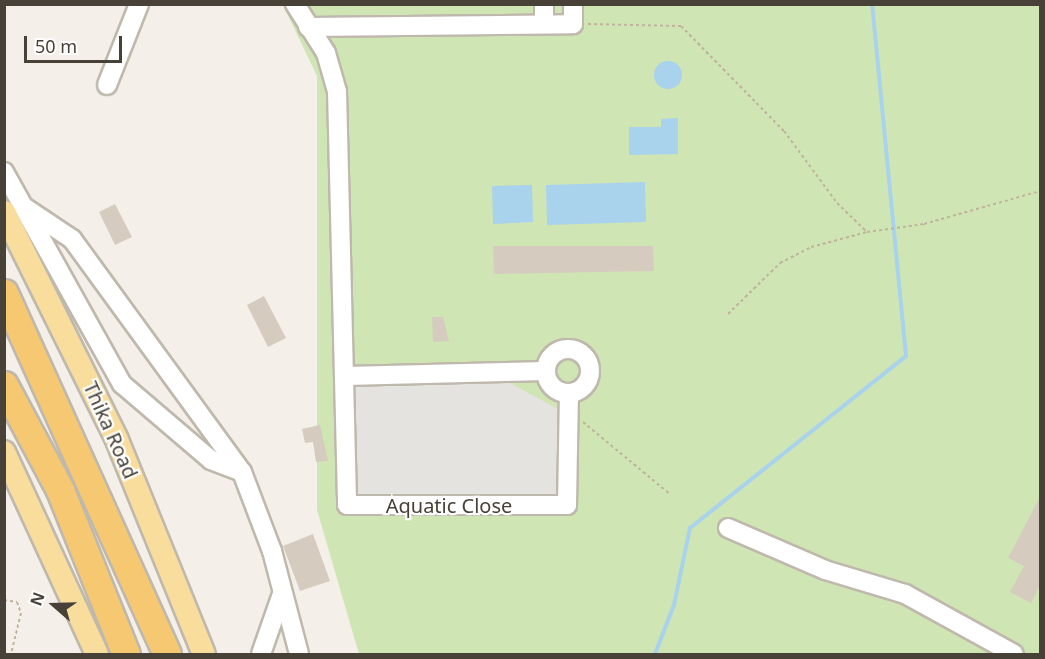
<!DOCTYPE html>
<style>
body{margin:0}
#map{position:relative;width:1045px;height:659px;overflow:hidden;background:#f4f0e9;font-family:"Noto Sans",sans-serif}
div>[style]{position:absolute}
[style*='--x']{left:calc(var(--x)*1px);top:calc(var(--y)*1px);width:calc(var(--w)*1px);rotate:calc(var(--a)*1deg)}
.green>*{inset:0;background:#d0e5b4}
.parking>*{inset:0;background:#e5e3e0}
.water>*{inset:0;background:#a9d2ed}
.round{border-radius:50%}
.stream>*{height:4px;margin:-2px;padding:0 2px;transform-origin:2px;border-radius:2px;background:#a9d2ed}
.building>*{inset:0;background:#d5ccbf}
.path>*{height:2px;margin-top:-1px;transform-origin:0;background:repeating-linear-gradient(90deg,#c0b39e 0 3px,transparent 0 6px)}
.roads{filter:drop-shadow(2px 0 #bfb8ac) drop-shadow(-2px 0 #bfb8ac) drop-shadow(0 2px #bfb8ac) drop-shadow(0 -2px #bfb8ac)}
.minor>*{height:18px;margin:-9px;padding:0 9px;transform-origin:9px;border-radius:9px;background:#fff}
.minor>.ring{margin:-9px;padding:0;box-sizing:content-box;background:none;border:18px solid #fff;border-radius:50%}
.major>*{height:22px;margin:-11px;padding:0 11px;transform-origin:11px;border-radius:11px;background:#f9dd9d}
.highway>*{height:27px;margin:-13.5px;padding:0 13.5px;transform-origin:13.5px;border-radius:13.5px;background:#f6c872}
span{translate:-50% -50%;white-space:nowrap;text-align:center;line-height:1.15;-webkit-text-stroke:4.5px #fff;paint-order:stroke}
.street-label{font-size:20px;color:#474138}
.frame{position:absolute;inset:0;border:6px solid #474138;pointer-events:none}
.north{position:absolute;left:24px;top:575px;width:60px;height:60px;-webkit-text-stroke:4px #fff;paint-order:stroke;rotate:290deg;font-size:16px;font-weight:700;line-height:24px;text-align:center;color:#474138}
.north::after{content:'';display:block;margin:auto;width:21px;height:27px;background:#474138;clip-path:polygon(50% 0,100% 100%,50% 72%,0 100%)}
.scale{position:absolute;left:24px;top:36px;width:98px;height:27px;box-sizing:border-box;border:3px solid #474138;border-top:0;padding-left:8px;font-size:18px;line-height:21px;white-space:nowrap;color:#474138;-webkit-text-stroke:4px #fff;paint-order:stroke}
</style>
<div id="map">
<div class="green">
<i style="clip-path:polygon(283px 5px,1040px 5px,1040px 654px,359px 654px,317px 510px,317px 76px)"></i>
</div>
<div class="parking">
<i style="clip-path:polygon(347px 379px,506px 381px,560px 410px,561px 508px,345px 510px)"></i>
</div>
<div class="water">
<i class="round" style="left:654px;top:61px;width:28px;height:28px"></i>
<i style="clip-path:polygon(678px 118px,678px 154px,629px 155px,629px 127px,661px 127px,661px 119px)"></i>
<i style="clip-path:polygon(645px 182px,646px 222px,547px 225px,546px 185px)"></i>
<i style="clip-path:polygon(532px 185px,533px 222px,493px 224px,492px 186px)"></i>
</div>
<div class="stream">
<i style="--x:655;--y:654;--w:53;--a:-68.8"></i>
<i style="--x:674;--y:605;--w:79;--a:-78.3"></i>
<i style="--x:690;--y:528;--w:276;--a:-38.5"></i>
<i style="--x:906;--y:356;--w:354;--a:-95.5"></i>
</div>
<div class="building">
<i style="clip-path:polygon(115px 204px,132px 237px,115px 245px,99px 212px)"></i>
<i style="clip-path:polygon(493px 246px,653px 246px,654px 271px,494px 274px)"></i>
<i style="clip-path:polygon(264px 296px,286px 338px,268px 347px,247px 305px)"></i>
<i style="clip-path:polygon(432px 317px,443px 317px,449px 341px,433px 342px)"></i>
<i style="clip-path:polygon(320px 425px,328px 461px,316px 462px,313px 442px,305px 443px,302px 429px)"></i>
<i style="clip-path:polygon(1041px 495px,1041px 584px,1031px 603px,1010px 592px,1024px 566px,1008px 558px)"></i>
<i style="clip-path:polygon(313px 534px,330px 581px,300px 591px,283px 546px)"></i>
</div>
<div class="path">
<i style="--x:588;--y:24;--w:93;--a:1.2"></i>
<i style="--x:681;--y:26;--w:147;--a:45.6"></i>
<i style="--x:784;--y:131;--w:89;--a:53.6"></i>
<i style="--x:837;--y:203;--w:42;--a:44"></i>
<i style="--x:867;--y:232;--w:58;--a:-8"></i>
<i style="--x:924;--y:224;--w:121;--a:-15.9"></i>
<i style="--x:728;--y:314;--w:73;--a:-44.4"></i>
<i style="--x:780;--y:263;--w:35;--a:-27"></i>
<i style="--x:811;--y:247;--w:58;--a:-15"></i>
<i style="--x:583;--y:422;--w:114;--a:39.7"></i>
<i style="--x:4;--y:600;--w:13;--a:9"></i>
<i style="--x:17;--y:602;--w:12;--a:70"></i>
<i style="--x:21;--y:613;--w:42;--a:103.7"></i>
</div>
<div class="roads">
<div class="minor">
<i style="--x:295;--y:4;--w:58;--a:57.7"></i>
<i style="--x:326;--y:53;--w:40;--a:74"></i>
<i style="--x:337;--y:91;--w:414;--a:88.6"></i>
<i style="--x:347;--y:505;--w:220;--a:0"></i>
<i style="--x:567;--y:505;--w:112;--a:-89"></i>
<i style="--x:544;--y:4;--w:20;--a:90"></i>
<i style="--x:308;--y:27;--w:265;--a:-0.6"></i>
<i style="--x:573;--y:24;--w:20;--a:-90"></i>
<i style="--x:107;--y:85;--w:87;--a:-68.4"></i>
<i style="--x:4;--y:172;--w:243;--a:60.9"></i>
<i style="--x:122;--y:384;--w:117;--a:40.5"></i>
<i style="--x:211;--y:460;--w:33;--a:21"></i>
<i style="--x:242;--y:472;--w:85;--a:69.2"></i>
<i style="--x:272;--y:551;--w:106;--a:75.3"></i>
<i style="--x:24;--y:207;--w:58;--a:33.7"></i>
<i style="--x:72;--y:239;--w:288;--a:53.9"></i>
<i class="ring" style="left:546px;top:349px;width:26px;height:26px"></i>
<i style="--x:345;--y:376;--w:201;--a:-1.4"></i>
<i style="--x:728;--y:528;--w:106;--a:23.4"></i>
<i style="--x:825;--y:570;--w:84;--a:16.7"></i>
<i style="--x:905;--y:594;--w:124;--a:28.8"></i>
<i style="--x:261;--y:654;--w:64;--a:-70.7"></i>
</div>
<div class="major">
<i style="--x:4;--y:212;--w:254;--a:63.6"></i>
<i style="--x:117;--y:440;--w:231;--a:67.9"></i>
<i style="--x:4;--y:452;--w:222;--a:65.3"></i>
</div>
<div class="highway">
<i style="--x:4;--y:293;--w:396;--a:65.7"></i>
<i style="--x:4;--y:385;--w:119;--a:61.9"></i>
<i style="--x:60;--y:490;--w:177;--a:68.1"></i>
</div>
</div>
<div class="street-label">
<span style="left:111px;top:430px;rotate:66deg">Thika Road</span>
<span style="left:449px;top:505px">Aquatic Close</span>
</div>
<div class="frame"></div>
<div class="north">N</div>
<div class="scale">50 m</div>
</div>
